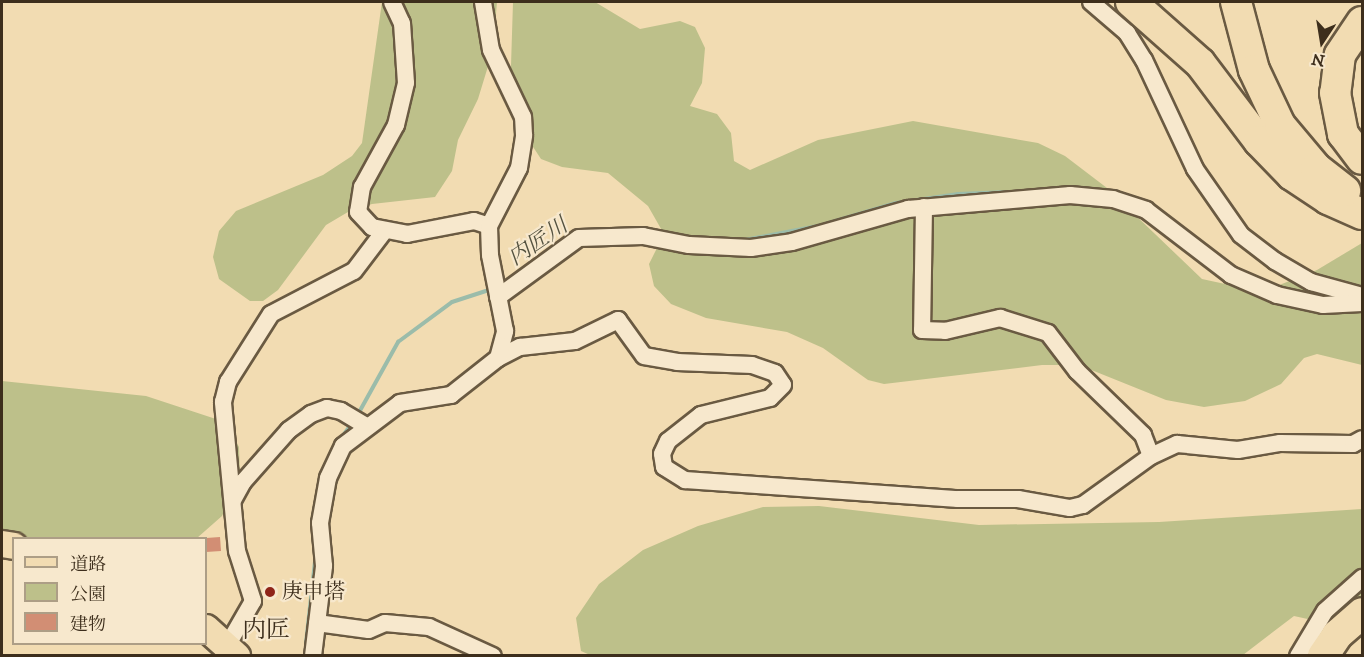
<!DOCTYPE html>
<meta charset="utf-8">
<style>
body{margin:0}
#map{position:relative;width:1364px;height:657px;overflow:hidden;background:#f2dcb2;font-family:"IM FELL DW Pica","Noto Serif JP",serif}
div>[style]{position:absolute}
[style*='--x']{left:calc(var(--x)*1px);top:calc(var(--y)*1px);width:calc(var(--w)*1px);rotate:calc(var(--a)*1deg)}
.green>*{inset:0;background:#bdc08a}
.stream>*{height:4px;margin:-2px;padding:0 2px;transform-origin:2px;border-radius:2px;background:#9bbcaa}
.building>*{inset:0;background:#d28e74}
.roads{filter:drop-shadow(2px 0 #6a5a42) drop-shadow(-2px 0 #6a5a42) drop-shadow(0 2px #6a5a42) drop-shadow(0 -2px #6a5a42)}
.street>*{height:16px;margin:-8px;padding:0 8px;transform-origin:8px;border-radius:8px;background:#f7e8cd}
.primary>*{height:26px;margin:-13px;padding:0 13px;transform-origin:13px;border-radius:13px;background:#f2dcb2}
.highway>*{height:30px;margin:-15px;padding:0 15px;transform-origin:15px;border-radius:15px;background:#f2dcb2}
.dots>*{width:16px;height:16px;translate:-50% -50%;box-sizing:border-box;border:3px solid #f7e8cd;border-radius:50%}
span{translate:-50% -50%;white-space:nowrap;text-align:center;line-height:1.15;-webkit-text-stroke:4.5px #f7e8cd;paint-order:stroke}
.poi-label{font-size:21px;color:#3d2e1c}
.left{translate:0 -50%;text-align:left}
.water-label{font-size:22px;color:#545240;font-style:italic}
.quarter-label{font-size:24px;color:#3d2e1c}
.frame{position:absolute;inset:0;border:3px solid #3d2e1c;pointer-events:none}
.legend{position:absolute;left:12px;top:537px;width:195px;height:108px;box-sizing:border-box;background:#f7e8cd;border:2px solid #ad9e86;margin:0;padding:8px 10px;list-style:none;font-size:18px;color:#3d2e1c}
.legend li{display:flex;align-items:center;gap:12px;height:30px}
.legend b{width:30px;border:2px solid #ad9e86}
.north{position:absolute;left:1292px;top:12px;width:60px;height:60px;-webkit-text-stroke:4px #f7e8cd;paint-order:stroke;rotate:192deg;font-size:16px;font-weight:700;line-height:24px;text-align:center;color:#3d2e1c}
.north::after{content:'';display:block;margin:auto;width:21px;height:27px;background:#3d2e1c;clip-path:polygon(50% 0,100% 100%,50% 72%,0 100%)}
</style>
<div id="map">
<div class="green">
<i style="clip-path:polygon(382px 2px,497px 2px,493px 50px,478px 99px,458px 140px,452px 171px,435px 197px,372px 204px,348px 212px,326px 225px,278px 290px,263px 301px,250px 301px,219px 279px,213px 257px,219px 231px,236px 211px,323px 175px,352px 156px,362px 143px)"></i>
<i style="clip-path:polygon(513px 2px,595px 2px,640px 29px,680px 21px,695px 27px,705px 48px,702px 83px,690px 106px,717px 114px,731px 133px,734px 161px,750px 170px,818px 140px,913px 121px,1038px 143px,1065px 156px,1107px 188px,1202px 279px,1262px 292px,1317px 270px,1362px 243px,1362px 365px,1317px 354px,1304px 358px,1281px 384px,1245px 401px,1204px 407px,1166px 400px,1079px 365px,1042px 365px,884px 384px,868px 380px,823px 348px,787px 332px,706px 318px,671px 304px,654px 286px,649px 264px,664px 234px,648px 206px,608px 173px,562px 167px,541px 159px,516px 121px,510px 97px)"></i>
<i style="clip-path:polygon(2px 381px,146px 396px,225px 422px,239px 447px,240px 478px,222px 516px,197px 538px,14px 538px,2px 545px)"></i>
<i style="clip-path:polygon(819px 506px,979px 525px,1159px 522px,1362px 509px,1362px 631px,1294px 616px,1243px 655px,590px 655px,581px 651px,576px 618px,599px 584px,643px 550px,698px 526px,763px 507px)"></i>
</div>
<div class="stream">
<i style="--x:745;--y:240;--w:78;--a:-11"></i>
<i style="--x:822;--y:225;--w:77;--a:-16.6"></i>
<i style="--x:896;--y:203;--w:63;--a:-8.3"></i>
<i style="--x:958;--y:194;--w:50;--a:-2.3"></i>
<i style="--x:357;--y:416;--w:85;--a:-61"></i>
<i style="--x:398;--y:342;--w:67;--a:-36.5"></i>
<i style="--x:452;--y:302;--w:42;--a:-18"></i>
<i style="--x:331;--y:452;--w:37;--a:-54"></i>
<i style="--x:313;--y:533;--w:28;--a:-86"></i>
<i style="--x:306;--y:643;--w:81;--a:-83.7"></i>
</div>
<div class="building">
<i style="clip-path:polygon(220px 537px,221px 551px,206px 552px,206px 538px)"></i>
</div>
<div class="roads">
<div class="street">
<i style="--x:392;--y:2;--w:23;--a:65"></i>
<i style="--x:402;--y:23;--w:60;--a:86.2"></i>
<i style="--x:406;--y:83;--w:43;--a:103.4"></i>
<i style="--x:396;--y:125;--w:71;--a:118.7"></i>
<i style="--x:362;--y:187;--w:25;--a:99"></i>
<i style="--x:358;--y:212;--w:21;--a:47"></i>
<i style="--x:372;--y:227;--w:36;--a:11"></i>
<i style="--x:407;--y:234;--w:68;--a:-11"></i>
<i style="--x:474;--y:221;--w:16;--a:18"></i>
<i style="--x:1091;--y:2;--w:48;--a:40.7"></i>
<i style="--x:1127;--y:33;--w:32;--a:58"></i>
<i style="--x:1144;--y:60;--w:120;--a:64.9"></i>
<i style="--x:1195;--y:169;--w:80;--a:55.1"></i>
<i style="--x:1241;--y:235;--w:43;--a:37.4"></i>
<i style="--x:1275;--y:261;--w:42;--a:30.3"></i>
<i style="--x:1311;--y:282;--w:53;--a:15.4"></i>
<i style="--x:924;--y:207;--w:123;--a:90.9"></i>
<i style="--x:922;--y:330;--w:23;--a:2"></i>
<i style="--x:945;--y:331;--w:57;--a:-13.3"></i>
<i style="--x:1000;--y:318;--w:50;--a:17.4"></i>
<i style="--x:1048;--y:333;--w:48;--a:52.7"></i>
<i style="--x:1077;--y:371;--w:92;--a:44.1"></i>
<i style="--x:1143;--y:435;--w:22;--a:69"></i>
<i style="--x:498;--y:297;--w:100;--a:-36.1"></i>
<i style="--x:579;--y:238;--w:64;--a:-1.8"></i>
<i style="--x:643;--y:236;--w:47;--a:11.1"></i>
<i style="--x:689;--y:245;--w:62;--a:2.8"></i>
<i style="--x:751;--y:248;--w:41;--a:-8.3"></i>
<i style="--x:792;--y:242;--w:121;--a:-15.9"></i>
<i style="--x:908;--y:209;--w:163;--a:-4.9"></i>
<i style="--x:1070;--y:195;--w:43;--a:5.3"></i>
<i style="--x:1113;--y:199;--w:35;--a:18"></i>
<i style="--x:1146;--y:210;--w:107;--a:37.4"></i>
<i style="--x:1231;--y:275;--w:50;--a:23.5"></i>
<i style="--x:1277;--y:295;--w:47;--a:12.3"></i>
<i style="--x:1323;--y:305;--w:39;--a:-3"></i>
<i style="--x:498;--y:358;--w:25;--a:-27"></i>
<i style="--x:520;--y:347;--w:55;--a:-6.2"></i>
<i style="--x:575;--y:341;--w:48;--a:-26"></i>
<i style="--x:618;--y:320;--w:44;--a:54.2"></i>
<i style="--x:644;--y:356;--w:34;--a:10"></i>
<i style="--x:677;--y:362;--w:75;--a:2.3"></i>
<i style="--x:752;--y:365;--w:24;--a:19"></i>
<i style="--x:775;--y:373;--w:14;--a:56"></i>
<i style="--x:783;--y:385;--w:18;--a:135"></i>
<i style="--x:770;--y:398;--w:71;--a:166.2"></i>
<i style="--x:701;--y:415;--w:42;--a:141.8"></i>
<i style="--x:668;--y:441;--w:14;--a:115"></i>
<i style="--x:662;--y:454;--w:13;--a:81"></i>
<i style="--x:664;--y:467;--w:25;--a:32"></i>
<i style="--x:685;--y:480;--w:274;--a:4"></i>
<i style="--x:958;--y:499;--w:60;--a:0"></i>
<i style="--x:1018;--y:499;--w:53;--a:9.8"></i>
<i style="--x:1070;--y:508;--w:13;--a:-13"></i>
<i style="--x:1083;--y:505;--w:84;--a:-35.8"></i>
<i style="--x:1151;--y:456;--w:29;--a:-25"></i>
<i style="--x:1177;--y:444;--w:61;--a:5.6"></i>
<i style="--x:1238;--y:450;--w:43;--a:-9.5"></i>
<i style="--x:1280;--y:443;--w:73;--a:0.8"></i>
<i style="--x:1353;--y:444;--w:10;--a:-29"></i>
<i style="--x:233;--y:500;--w:21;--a:-61"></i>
<i style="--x:243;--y:482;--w:69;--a:-48.5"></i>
<i style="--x:289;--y:430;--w:27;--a:-36"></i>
<i style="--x:311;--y:414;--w:17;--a:-21"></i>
<i style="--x:327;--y:408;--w:14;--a:12"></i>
<i style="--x:341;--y:411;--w:31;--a:31"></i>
<i style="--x:317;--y:623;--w:52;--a:7.7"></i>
<i style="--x:369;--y:630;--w:17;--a:-24"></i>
<i style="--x:385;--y:623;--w:44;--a:5.2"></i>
<i style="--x:429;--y:627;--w:70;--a:24.4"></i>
<i style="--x:227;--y:646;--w:52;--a:-60"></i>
<i style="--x:253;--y:601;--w:52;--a:-107.7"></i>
<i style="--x:237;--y:551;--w:150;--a:-95.4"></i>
<i style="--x:223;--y:402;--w:21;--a:-76"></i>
<i style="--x:228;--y:382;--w:80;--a:-57.7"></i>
<i style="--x:271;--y:314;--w:93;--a:-27.4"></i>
<i style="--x:354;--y:271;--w:51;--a:-52.9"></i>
<i style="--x:313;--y:656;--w:91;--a:-83"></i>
<i style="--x:324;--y:566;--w:43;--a:-95.3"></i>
<i style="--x:320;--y:523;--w:46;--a:-79.9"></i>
<i style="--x:328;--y:478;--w:35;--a:-65"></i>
<i style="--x:343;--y:446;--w:71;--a:-37"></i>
<i style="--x:400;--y:403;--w:52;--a:-8.9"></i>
<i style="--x:451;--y:395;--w:60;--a:-38.2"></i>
<i style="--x:498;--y:358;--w:28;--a:-75"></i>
<i style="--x:505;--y:331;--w:77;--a:-101.2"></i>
<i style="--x:490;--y:255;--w:29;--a:-92"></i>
<i style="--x:489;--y:226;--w:65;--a:-62.7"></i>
<i style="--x:519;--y:168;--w:33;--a:-81"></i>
<i style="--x:524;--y:135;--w:18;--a:-93"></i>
<i style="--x:523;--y:117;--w:74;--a:-115.5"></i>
<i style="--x:491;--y:50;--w:49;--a:-99.5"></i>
<i style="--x:1298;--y:656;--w:52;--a:-59"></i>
<i style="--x:1325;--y:611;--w:50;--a:-41.7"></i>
</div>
<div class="primary">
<i style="--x:2;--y:544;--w:12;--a:9"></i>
<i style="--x:206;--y:628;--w:42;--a:42.1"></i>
</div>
<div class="highway">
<i style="--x:1131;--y:2;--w:92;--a:41.5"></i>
<i style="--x:1200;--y:63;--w:98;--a:52.9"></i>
<i style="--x:1259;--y:141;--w:47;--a:45.9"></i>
<i style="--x:1292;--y:175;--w:43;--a:33.7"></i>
<i style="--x:1328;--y:199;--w:37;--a:24"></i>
<i style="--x:1236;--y:2;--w:70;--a:75.2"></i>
<i style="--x:1254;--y:70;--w:61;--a:64.7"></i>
<i style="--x:1280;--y:125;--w:56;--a:50.1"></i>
<i style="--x:1316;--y:168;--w:37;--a:38"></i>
<i style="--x:1362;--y:22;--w:40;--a:124"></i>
<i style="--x:1340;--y:55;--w:38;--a:97"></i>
<i style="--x:1335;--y:93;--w:42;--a:79"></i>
<i style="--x:1343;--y:134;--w:31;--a:53"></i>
<i style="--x:1323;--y:656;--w:25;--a:-56"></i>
<i style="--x:1337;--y:635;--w:33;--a:-41"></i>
</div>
</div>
<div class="dots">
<i style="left:270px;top:592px;background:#8f2418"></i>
</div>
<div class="poi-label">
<span class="left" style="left:282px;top:592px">庚申塔</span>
</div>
<div class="water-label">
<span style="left:538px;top:242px;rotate:-34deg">内匠川</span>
</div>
<div class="quarter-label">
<span style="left:266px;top:631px">内匠</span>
</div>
<div class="frame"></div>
<ul class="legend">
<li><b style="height:8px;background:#f2dcb2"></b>道路</li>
<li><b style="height:16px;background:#bdc08a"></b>公園</li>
<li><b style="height:16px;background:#d28e74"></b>建物</li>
</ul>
<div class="north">N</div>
</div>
